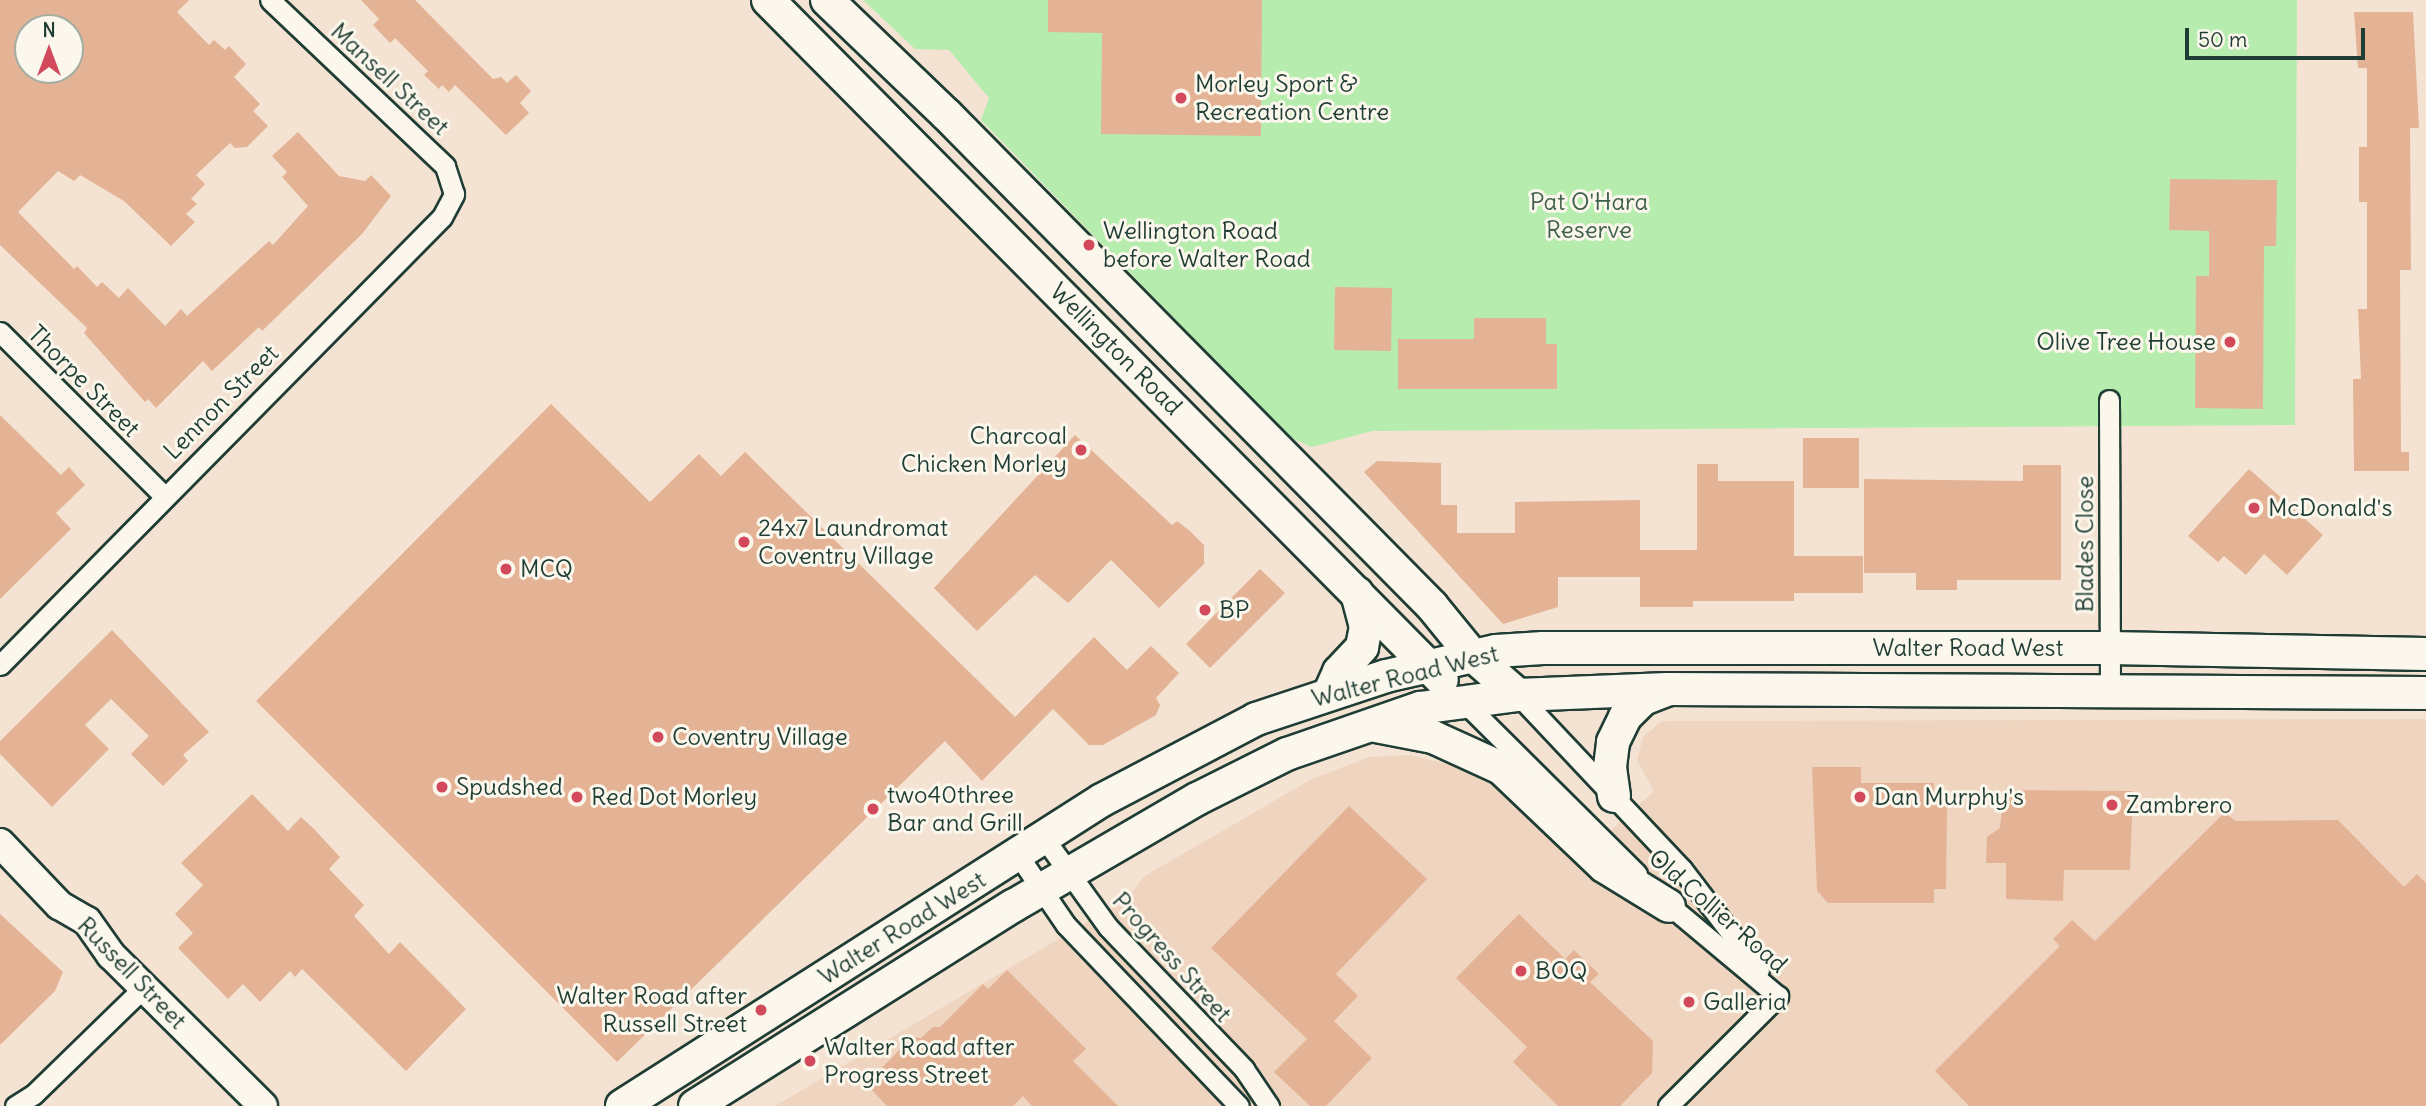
<!DOCTYPE html>
<style>
body{margin:0}
#map{position:relative;width:2426px;height:1106px;overflow:hidden;background:#f4e3d2;font-family:Delius,sans-serif}
div>[style]{position:absolute}
[style*='--x']{left:calc(var(--x)*1px);top:calc(var(--y)*1px);width:calc(var(--w)*1px);rotate:calc(var(--a)*1deg)}
.built>*{inset:0;background:#efd5c0}
.green>*{inset:0;background:#b6ecae}
.building>*{inset:0;background:#e4b395}
.roads{filter:drop-shadow(2px 0 #1f3d34) drop-shadow(-2px 0 #1f3d34) drop-shadow(0 2px #1f3d34) drop-shadow(0 -2px #1f3d34)}
.street>*{height:19px;margin:-9.5px;padding:0 9.5px;transform-origin:9.5px;border-radius:9.5px;background:#fbf7ec}
.secondary>*{height:28px;margin:-14px;padding:0 14px;transform-origin:14px;border-radius:14px;background:#fbf7ec}
.primary>*{height:32px;margin:-16px;padding:0 16px;transform-origin:16px;border-radius:16px;background:#fbf7ec}
.dots>*{width:19px;height:19px;translate:-50% -50%;box-sizing:border-box;border:4px solid #fbf7ec;border-radius:50%}
span{translate:-50% -50%;white-space:nowrap;text-align:center;line-height:1.15;-webkit-text-stroke:6px #fbf7ec;paint-order:stroke}
.street-label{font-size:24px;color:#1f3d34}
.poi-label{font-size:24px;color:#1f3d34}
.left{translate:0 -50%;text-align:left}
.right{translate:-100% -50%;text-align:right}
.park-label{font-size:24px;color:#3d604c}
.north{position:absolute;left:14px;top:14px;width:70px;height:70px;box-sizing:border-box;background:#fbf7ec;border:2px solid #a3ada2;border-radius:50%;rotate:0deg;font-size:19px;font-weight:700;line-height:28px;text-align:center;color:#1f3d34}
.north::after{content:'';display:block;margin:auto;width:24px;height:32px;background:#d1495b;clip-path:polygon(50% 0,100% 100%,50% 72%,0 100%)}
.scale{position:absolute;left:2185px;top:28px;width:180px;height:32px;box-sizing:border-box;border:4px solid #1f3d34;border-top:0;padding-left:9px;font-size:21px;line-height:24px;white-space:nowrap;color:#1f3d34;-webkit-text-stroke:5px #fbf7ec;paint-order:stroke}
</style>
<div id="map">
<div class="built">
<i style="clip-path:polygon(2426px 719px,2426px 1106px,775px 1106px,1128px 898px,1143px 877px,1312px 779px,1369px 757px,1409px 755px,1452px 765px,1494px 784px,1577px 861px,1654px 791px,1637px 761px,1643px 737px,1662px 721px)"></i>
</div>
<div class="green">
<i style="clip-path:polygon(863px 0,2297px 0,2295px 425px,1372px 431px,1312px 447px,1291px 438px,981px 120px,989px 98px,949px 50px,915px 49px)"></i>
</div>
<div class="building">
<i style="clip-path:polygon(evenodd,0 0,189px 0,177px 12px,209px 45px,214px 40px,225px 50px,229px 46px,246px 64px,234px 77px,260px 104px,253px 111px,268px 126px,247px 147px,235px 148px,230px 143px,196px 175px,205px 184px,191px 199px,197px 204px,186px 214px,195px 222px,171px 246px,124px 201px,80px 175px,74px 181px,58px 171px,18px 212px,74px 269px,77px 266px,97px 287px,102px 282px,119px 298px,128px 288px,165px 326px,181px 309px,187px 316px,269px 241px,273px 245px,308px 206px,282px 177px,287px 172px,272px 156px,298px 132px,339px 176px,365px 181px,371px 175px,391px 196px,362px 234px,262px 331px,259px 327px,212px 371px,203px 361px,156px 408px,148px 399px,145px 402px,84px 333px,87px 328px,0 245px,0 0,28px 28px,70px 28px,70px 70px,28px 70px,28px 28px)"></i>
<i style="clip-path:polygon(361px 0,415px 0,493px 79px,501px 77px,507px 83px,516px 75px,531px 91px,520px 103px,529px 113px,506px 135px,455px 85px,449px 92px,442px 85px,439px 89px,424px 75px,428px 71px,395px 38px,390px 43px,373px 25px,379px 19px)"></i>
<i style="clip-path:polygon(1048px 0,1262px 0,1261px 136px,1101px 134px,1102px 33px,1048px 32px)"></i>
<i style="clip-path:polygon(2354px 12px,2413px 12px,2419px 128px,2410px 128px,2411px 270px,2400px 270px,2401px 452px,2409px 452px,2409px 471px,2354px 471px,2353px 379px,2361px 379px,2358px 309px,2367px 309px,2367px 202px,2359px 202px,2359px 147px,2367px 147px,2367px 68px,2358px 68px)"></i>
<i style="clip-path:polygon(2170px 179px,2277px 180px,2276px 246px,2264px 246px,2263px 409px,2195px 408px,2196px 276px,2209px 276px,2209px 231px,2169px 230px)"></i>
<i style="clip-path:polygon(1335px 287px,1392px 288px,1391px 351px,1334px 350px)"></i>
<i style="clip-path:polygon(1474px 318px,1546px 318px,1546px 344px,1557px 344px,1557px 389px,1398px 389px,1398px 339px,1474px 339px)"></i>
<i style="clip-path:polygon(551px 404px,650px 502px,699px 454px,721px 476px,745px 452px,1015px 717px,1094px 637px,1127px 670px,1151px 646px,1179px 673px,1156px 698px,1160px 705px,1156px 715px,1103px 745px,1089px 745px,1053px 709px,982px 781px,945px 741px,617px 1062px,256px 701px)"></i>
<i style="clip-path:polygon(0 415px,61px 475px,69px 467px,85px 485px,56px 513px,71px 529px,0 599px)"></i>
<i style="clip-path:polygon(1075px 435px,1172px 525px,1177px 521px,1190px 531px,1204px 545px,1204px 564px,1159px 608px,1111px 560px,1068px 603px,1035px 575px,977px 631px,934px 588px)"></i>
<i style="clip-path:polygon(1803px 438px,1859px 438px,1859px 488px,1803px 488px)"></i>
<i style="clip-path:polygon(1377px 461px,1441px 463px,1441px 505px,1457px 505px,1457px 533px,1515px 533px,1515px 502px,1640px 500px,1640px 550px,1697px 550px,1697px 464px,1718px 464px,1718px 481px,1794px 481px,1794px 556px,1863px 556px,1863px 593px,1794px 593px,1794px 601px,1693px 601px,1693px 607px,1640px 607px,1640px 577px,1558px 577px,1558px 607px,1503px 624px,1364px 472px)"></i>
<i style="clip-path:polygon(2023px 465px,2061px 465px,2061px 580px,1957px 580px,1957px 590px,1916px 590px,1916px 573px,1864px 573px,1864px 479px,2023px 481px)"></i>
<i style="clip-path:polygon(2249px 469px,2323px 535px,2287px 575px,2264px 554px,2246px 575px,2224px 556px,2218px 562px,2188px 536px)"></i>
<i style="clip-path:polygon(1260px 569px,1285px 593px,1210px 668px,1186px 644px)"></i>
<i style="clip-path:polygon(112px 630px,209px 732px,183px 755px,188px 761px,163px 786px,131px 754px,149px 736px,111px 699px,85px 725px,109px 749px,52px 807px,0 754px,0 741px)"></i>
<i style="clip-path:polygon(1812px 767px,1861px 767px,1861px 783px,1934px 783px,1934px 799px,1946px 799px,1947px 809px,1946px 889px,1934px 889px,1934px 903px,1828px 903px,1817px 891px)"></i>
<i style="clip-path:polygon(2004px 790px,2133px 791px,2130px 870px,2064px 870px,2063px 901px,2006px 899px,2006px 863px,1986px 863px,1987px 837px,2000px 828px)"></i>
<i style="clip-path:polygon(252px 794px,288px 831px,301px 817px,314px 829px,340px 857px,329px 869px,364px 905px,354px 916px,389px 954px,400px 942px,466px 1009px,406px 1071px,302px 969px,295px 977px,290px 971px,260px 1002px,243px 984px,228px 999px,178px 948px,193px 933px,175px 914px,203px 885px,181px 863px)"></i>
<i style="clip-path:polygon(1349px 806px,1427px 879px,1336px 974px,1358px 996px,1334px 1021px,1372px 1058px,1326px 1106px,1310px 1106px,1274px 1072px,1307px 1039px,1211px 948px)"></i>
<i style="clip-path:polygon(2225px 812px,2235px 821px,2338px 820px,2404px 887px,2417px 874px,2426px 883px,2426px 1106px,1969px 1106px,1935px 1071px,2060px 946px,2053px 939px,2072px 920px,2095px 941px)"></i>
<i style="clip-path:polygon(0 914px,63px 972px,55px 991px,0 1045px)"></i>
<i style="clip-path:polygon(1519px 914px,1565px 959px,1574px 950px,1599px 974px,1590px 982px,1653px 1041px,1652px 1073px,1620px 1106px,1558px 1106px,1513px 1062px,1527px 1047px,1456px 978px)"></i>
<i style="clip-path:polygon(1007px 970px,1086px 1049px,1073px 1061px,1118px 1106px,1032px 1106px,1023px 1096px,1013px 1106px,887px 1106px,866px 1084px,912px 1037px,921px 1038px,933px 1027px,940px 1027px,983px 984px,988px 989px)"></i>
</div>
<div class="roads">
<div class="street">
<i style="--x:0;--y:332;--w:231;--a:45"></i>
<i style="--x:2109;--y:400;--w:288;--a:89.8"></i>
<i style="--x:0;--y:665;--w:629;--a:-45.39"></i>
<i style="--x:442;--y:217;--w:26;--a:-62"></i>
<i style="--x:454;--y:194;--w:29;--a:-108"></i>
<i style="--x:445;--y:166;--w:241;--a:-136.5"></i>
<i style="--x:1518;--y:695;--w:239;--a:46.7"></i>
<i style="--x:1682;--y:869;--w:127;--a:52.7"></i>
<i style="--x:1463;--y:701;--w:245;--a:44.8"></i>
<i style="--x:1044;--y:838;--w:110;--a:54.3"></i>
<i style="--x:1108;--y:927;--w:197;--a:46.2"></i>
<i style="--x:1244;--y:1069;--w:45;--a:56"></i>
<i style="--x:1018;--y:855;--w:85;--a:55.6"></i>
<i style="--x:1066;--y:925;--w:250;--a:46.3"></i>
<i style="--x:1663;--y:900;--w:150;--a:39.9"></i>
<i style="--x:15;--y:1106;--w:22;--a:-32"></i>
<i style="--x:34;--y:1094;--w:153;--a:-44.2"></i>
<i style="--x:1668;--y:1106;--w:156;--a:-45"></i>
</div>
<div class="secondary">
<i style="--x:0;--y:843;--w:86;--a:46.4"></i>
<i style="--x:59;--y:905;--w:32;--a:30"></i>
<i style="--x:87;--y:921;--w:42;--a:54.8"></i>
<i style="--x:111;--y:955;--w:214;--a:44.8"></i>
</div>
<div class="primary">
<i style="--x:768;--y:0;--w:957;--a:45.25"></i>
<i style="--x:827;--y:0;--w:165;--a:43.8"></i>
<i style="--x:946;--y:114;--w:692;--a:45.35"></i>
<i style="--x:1432;--y:606;--w:63;--a:50.8"></i>
<i style="--x:1472;--y:655;--w:61;--a:41"></i>
<i style="--x:1330;--y:692;--w:22;--a:-66"></i>
<i style="--x:1339;--y:672;--w:34;--a:-47"></i>
<i style="--x:1362;--y:647;--w:20;--a:-79"></i>
<i style="--x:1366;--y:627;--w:35;--a:-105"></i>
<i style="--x:1376;--y:726;--w:58;--a:10.9"></i>
<i style="--x:1433;--y:737;--w:75;--a:24.5"></i>
<i style="--x:1501;--y:768;--w:142;--a:43.6"></i>
<i style="--x:1604;--y:866;--w:76;--a:31.6"></i>
<i style="--x:1614;--y:796;--w:29;--a:-98"></i>
<i style="--x:1610;--y:767;--w:25;--a:-83"></i>
<i style="--x:1613;--y:742;--w:28;--a:-64"></i>
<i style="--x:1625;--y:717;--w:25;--a:-45"></i>
<i style="--x:1643;--y:699;--w:25;--a:-21"></i>
<i style="--x:622;--y:1106;--w:569;--a:-32.52"></i>
<i style="--x:1102;--y:800;--w:174;--a:-27.7"></i>
<i style="--x:1256;--y:719;--w:137;--a:-18.3"></i>
<i style="--x:1386;--y:676;--w:113;--a:-12.8"></i>
<i style="--x:1496;--y:651;--w:47;--a:-3.7"></i>
<i style="--x:1543;--y:648;--w:566;--a:0"></i>
<i style="--x:2109;--y:648;--w:317;--a:1.1"></i>
<i style="--x:695;--y:1106;--w:376;--a:-32.2"></i>
<i style="--x:1013;--y:906;--w:213;--a:-30.2"></i>
<i style="--x:1197;--y:799;--w:101;--a:-26.6"></i>
<i style="--x:1287;--y:754;--w:141;--a:-19.1"></i>
<i style="--x:1420;--y:708;--w:99;--a:-7.6"></i>
<i style="--x:1518;--y:695;--w:149;--a:-2.3"></i>
<i style="--x:1667;--y:689;--w:759;--a:0.3"></i>
</div>
</div>
<div class="dots">
<i style="left:1181px;top:98px;background:#d1495b"></i>
<i style="left:1089px;top:245px;background:#d1495b"></i>
<i style="left:2230px;top:342px;background:#d1495b"></i>
<i style="left:1081px;top:450px;background:#d1495b"></i>
<i style="left:2254px;top:508px;background:#d1495b"></i>
<i style="left:744px;top:542px;background:#d1495b"></i>
<i style="left:506px;top:569px;background:#d1495b"></i>
<i style="left:1205px;top:610px;background:#d1495b"></i>
<i style="left:658px;top:737px;background:#d1495b"></i>
<i style="left:442px;top:787px;background:#d1495b"></i>
<i style="left:577px;top:797px;background:#d1495b"></i>
<i style="left:1860px;top:797px;background:#d1495b"></i>
<i style="left:2112px;top:805px;background:#d1495b"></i>
<i style="left:873px;top:809px;background:#d1495b"></i>
<i style="left:1521px;top:971px;background:#d1495b"></i>
<i style="left:1689px;top:1002px;background:#d1495b"></i>
<i style="left:761px;top:1010px;background:#d1495b"></i>
<i style="left:810px;top:1061px;background:#d1495b"></i>
</div>
<div class="street-label">
<span style="left:390px;top:79px;rotate:43deg">Mansell Street</span>
<span style="left:1116px;top:349px;rotate:45deg">Wellington Road</span>
<span style="left:84px;top:381px;rotate:45deg">Thorpe Street</span>
<span style="left:221px;top:402px;rotate:-45deg">Lennon Street</span>
<span style="left:2085px;top:544px;rotate:-90deg">Blades Close</span>
<span style="left:1968px;top:648px">Walter Road West</span>
<span style="left:1405px;top:676px;rotate:-14deg">Walter Road West</span>
<span style="left:1718px;top:911px;rotate:41deg">Old Collier Road</span>
<span style="left:902px;top:928px;rotate:-32deg">Walter Road West</span>
<span style="left:1172px;top:957px;rotate:48deg">Progress Street</span>
<span style="left:132px;top:973px;rotate:46deg">Russell Street</span>
</div>
<div class="poi-label">
<span class="left" style="left:1195px;top:98px">Morley Sport &amp;<br>Recreation Centre</span>
<span class="left" style="left:1103px;top:245px">Wellington Road<br>before Walter Road</span>
<span class="right" style="left:2216px;top:342px">Olive Tree House</span>
<span class="right" style="left:1067px;top:450px">Charcoal<br>Chicken Morley</span>
<span class="left" style="left:2268px;top:508px">McDonald's</span>
<span class="left" style="left:758px;top:542px">24x7 Laundromat<br>Coventry Village</span>
<span class="left" style="left:520px;top:569px">MCQ</span>
<span class="left" style="left:1219px;top:610px">BP</span>
<span class="left" style="left:672px;top:737px">Coventry Village</span>
<span class="left" style="left:456px;top:787px">Spudshed</span>
<span class="left" style="left:887px;top:809px">two40three<br>Bar and Grill</span>
<span class="left" style="left:591px;top:797px">Red Dot Morley</span>
<span class="left" style="left:1874px;top:797px">Dan Murphy's</span>
<span class="left" style="left:2126px;top:805px">Zambrero</span>
<span class="left" style="left:1535px;top:971px">BOQ</span>
<span class="right" style="left:747px;top:1010px">Walter Road after<br>Russell Street</span>
<span class="left" style="left:1703px;top:1002px">Galleria</span>
<span class="left" style="left:824px;top:1061px">Walter Road after<br>Progress Street</span>
</div>
<div class="park-label">
<span style="left:1589px;top:216px">Pat O'Hara<br>Reserve</span>
</div>
<div class="north">N</div>
<div class="scale">50 m</div>
</div>
